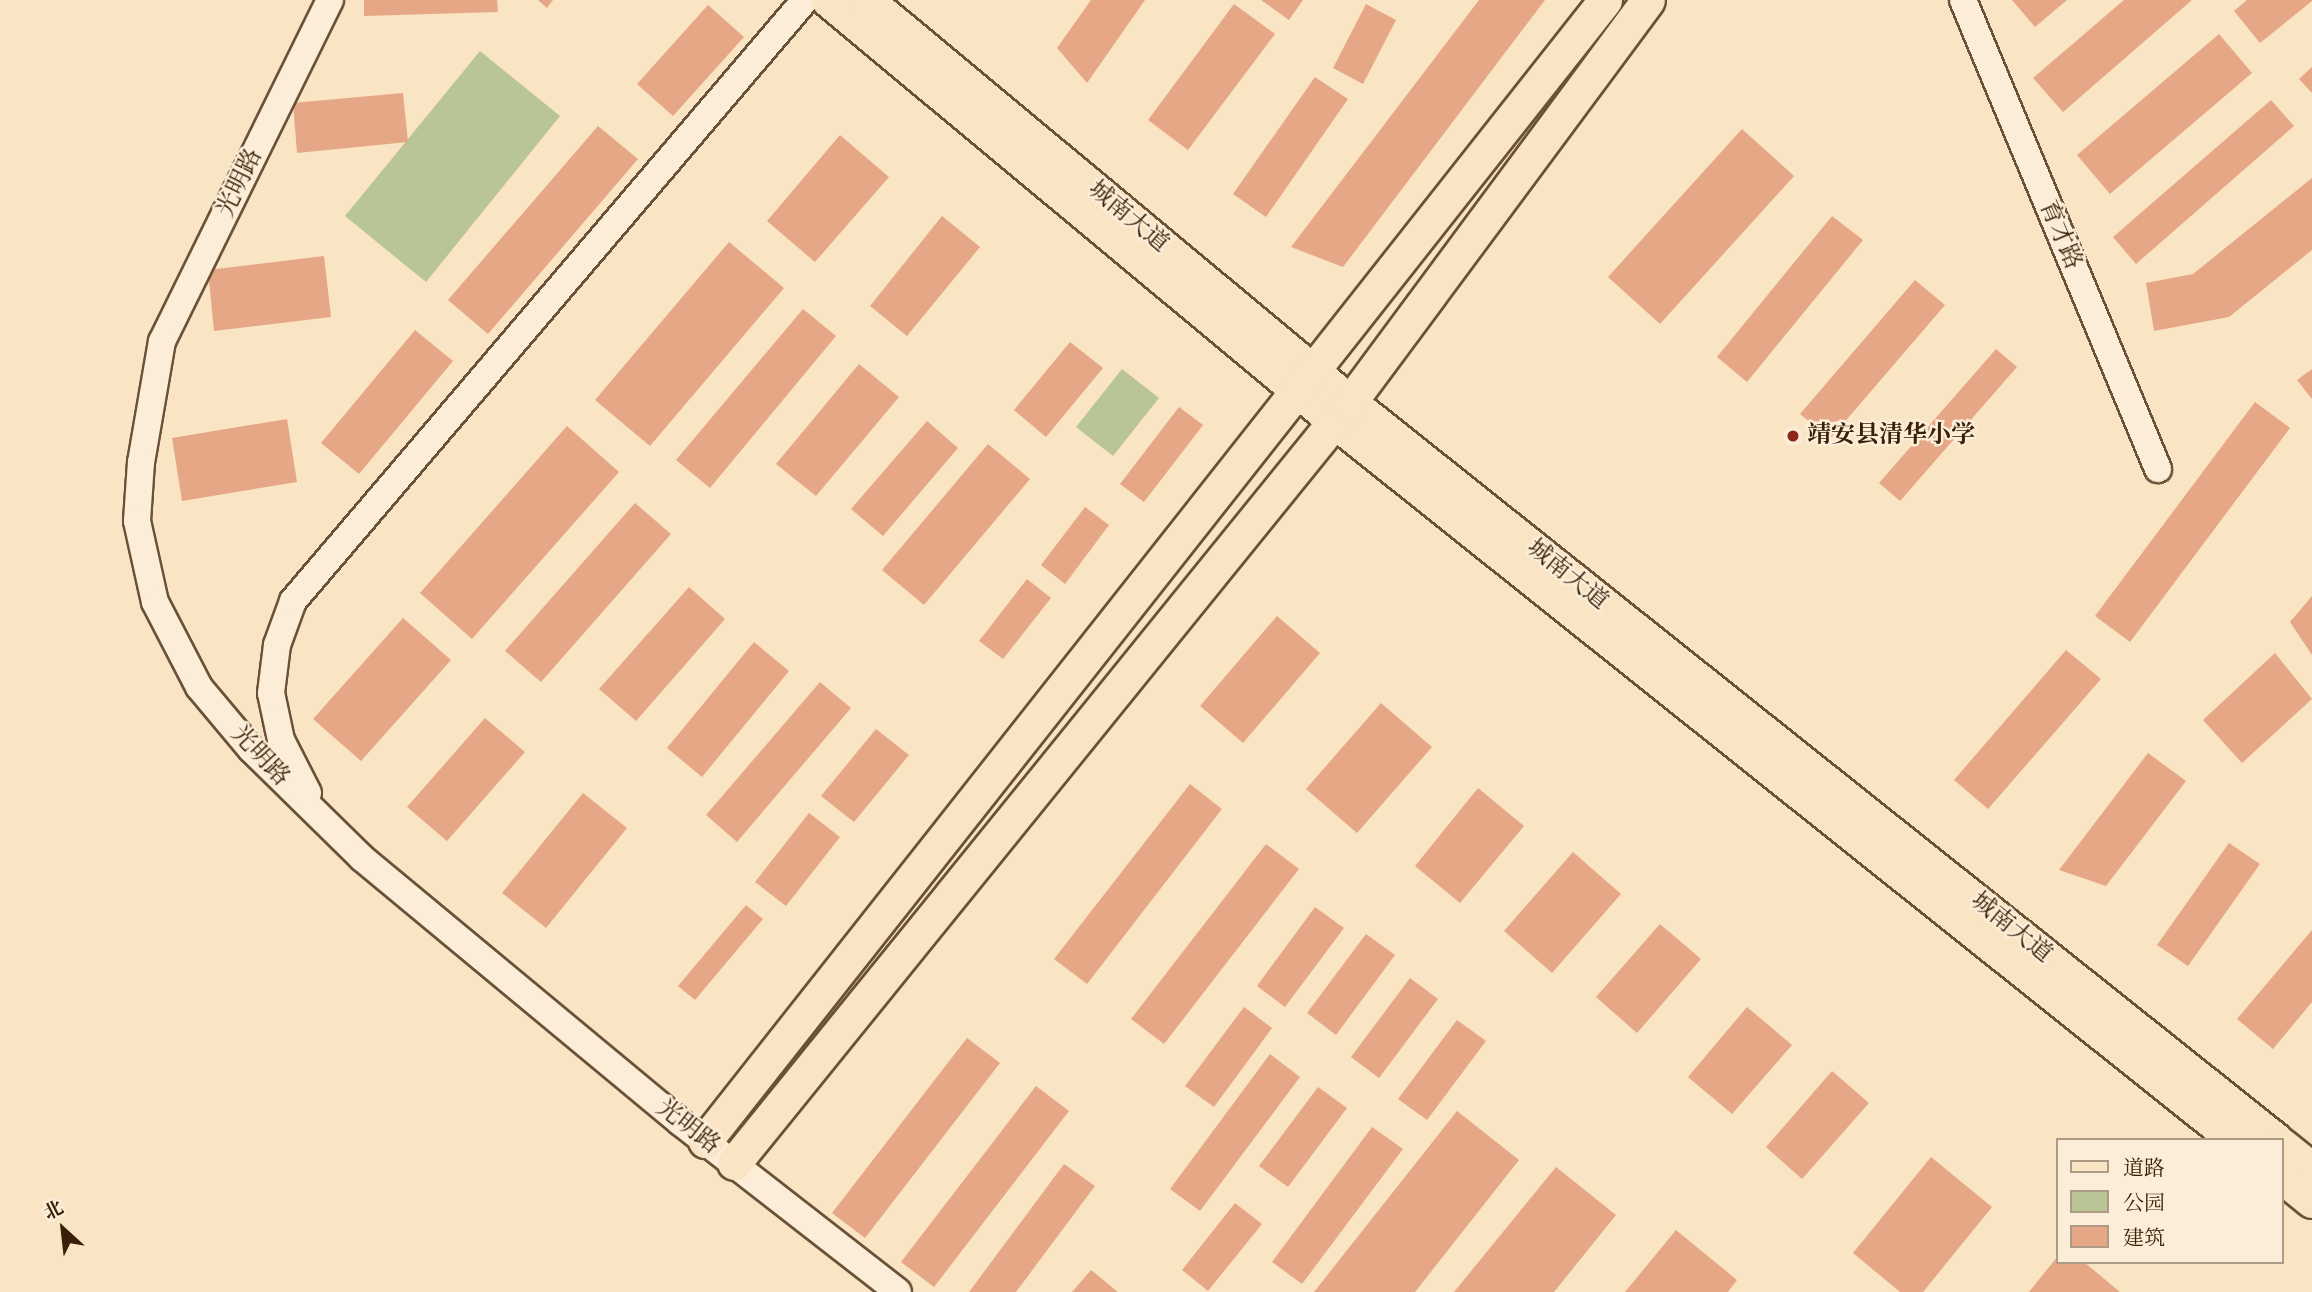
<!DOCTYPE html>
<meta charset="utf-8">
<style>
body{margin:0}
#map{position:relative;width:2312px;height:1292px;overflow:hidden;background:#f9e4c3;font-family:"Libre Bodoni","Noto Serif SC",serif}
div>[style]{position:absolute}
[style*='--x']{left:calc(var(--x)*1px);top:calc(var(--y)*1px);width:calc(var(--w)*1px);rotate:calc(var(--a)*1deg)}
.green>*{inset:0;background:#bac596}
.building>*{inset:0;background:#e6a787}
.roads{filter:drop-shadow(2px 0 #6a5137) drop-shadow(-2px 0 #6a5137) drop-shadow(0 2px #6a5137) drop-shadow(0 -2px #6a5137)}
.minor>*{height:26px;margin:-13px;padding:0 13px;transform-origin:13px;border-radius:13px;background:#fbedd8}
.major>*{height:33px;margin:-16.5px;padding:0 16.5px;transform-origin:16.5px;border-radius:16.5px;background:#f9e4c3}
.dots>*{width:19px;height:19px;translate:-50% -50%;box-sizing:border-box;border:4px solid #fbedd8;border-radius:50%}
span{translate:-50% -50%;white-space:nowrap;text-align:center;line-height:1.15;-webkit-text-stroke:5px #fbedd8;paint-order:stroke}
.street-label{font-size:24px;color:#3a2008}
.poi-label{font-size:24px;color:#3a2008;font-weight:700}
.left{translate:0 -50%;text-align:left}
.legend{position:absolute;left:2056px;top:1138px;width:228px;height:126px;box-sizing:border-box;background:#fbedd8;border:2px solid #ae9b85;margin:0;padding:9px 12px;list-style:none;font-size:21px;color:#3a2008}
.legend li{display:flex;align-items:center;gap:14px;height:35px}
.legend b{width:35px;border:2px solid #ae9b85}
.north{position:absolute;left:28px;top:1194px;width:70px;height:70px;-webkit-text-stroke:5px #fbedd8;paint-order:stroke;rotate:333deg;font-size:19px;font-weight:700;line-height:28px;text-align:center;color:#3a2008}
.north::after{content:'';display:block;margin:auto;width:24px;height:32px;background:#3a2008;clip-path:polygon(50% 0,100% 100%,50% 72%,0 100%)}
</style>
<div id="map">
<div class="green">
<i style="clip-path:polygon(480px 51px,560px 116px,426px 282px,345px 216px)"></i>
<i style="clip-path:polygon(1122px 369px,1159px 398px,1113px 456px,1076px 427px)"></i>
</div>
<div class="building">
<i style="clip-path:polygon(364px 0,497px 0,498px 12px,364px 16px)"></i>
<i style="clip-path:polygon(538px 0,553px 0,547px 8px)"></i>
<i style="clip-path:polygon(1091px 0,1145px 0,1087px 83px,1057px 48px)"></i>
<i style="clip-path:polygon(1261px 0,1303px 0,1289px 20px)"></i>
<i style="clip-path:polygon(1479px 0,1545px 0,1343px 267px,1291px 247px)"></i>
<i style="clip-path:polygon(2012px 0,2067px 0,2035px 27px)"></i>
<i style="clip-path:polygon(2124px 0,2192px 0,2063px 112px,2033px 78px)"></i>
<i style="clip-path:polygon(2247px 0,2312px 0,2312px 1px,2260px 43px,2234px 11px)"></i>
<i style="clip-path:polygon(1234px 4px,1275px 34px,1188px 150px,1148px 120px)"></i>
<i style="clip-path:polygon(1366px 4px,1396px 20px,1363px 84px,1333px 68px)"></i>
<i style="clip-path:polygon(708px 5px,744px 37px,673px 116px,637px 84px)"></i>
<i style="clip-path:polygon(2219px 34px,2252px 73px,2110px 194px,2077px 155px)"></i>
<i style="clip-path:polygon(2312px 67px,2312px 93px,2299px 79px)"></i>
<i style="clip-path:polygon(1315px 77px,1348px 99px,1266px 217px,1233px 194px)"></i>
<i style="clip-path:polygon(403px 93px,408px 142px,297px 153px,293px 103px)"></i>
<i style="clip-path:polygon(2271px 100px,2294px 126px,2136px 264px,2113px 237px)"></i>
<i style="clip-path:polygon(598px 126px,638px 159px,488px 334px,448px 300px)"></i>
<i style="clip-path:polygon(1742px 129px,1794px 176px,1660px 324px,1608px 277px)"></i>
<i style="clip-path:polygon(840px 135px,889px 177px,815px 262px,767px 221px)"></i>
<i style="clip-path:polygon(2312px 178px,2312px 250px,2229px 317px,2154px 331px,2146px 283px,2193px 274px)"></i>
<i style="clip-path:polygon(942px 216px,980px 247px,907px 336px,870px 306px)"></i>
<i style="clip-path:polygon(1832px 216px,1863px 240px,1747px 382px,1717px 357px)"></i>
<i style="clip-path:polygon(729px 242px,784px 288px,650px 446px,595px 400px)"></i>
<i style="clip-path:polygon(324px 256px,331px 317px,214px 331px,208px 270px)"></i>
<i style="clip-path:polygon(1915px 280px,1945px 305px,1830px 439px,1800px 414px)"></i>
<i style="clip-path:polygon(803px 309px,836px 336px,710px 488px,676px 460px)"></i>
<i style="clip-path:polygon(415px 330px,453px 361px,359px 474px,321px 443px)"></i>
<i style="clip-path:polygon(1070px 342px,1103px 368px,1046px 437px,1014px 410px)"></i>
<i style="clip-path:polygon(1996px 349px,2017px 367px,1900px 501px,1879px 483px)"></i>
<i style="clip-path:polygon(859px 364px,899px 397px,816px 496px,776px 464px)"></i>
<i style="clip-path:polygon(2312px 369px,2312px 399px,2297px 380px)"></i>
<i style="clip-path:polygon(2255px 402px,2290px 428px,2130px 642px,2095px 616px)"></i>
<i style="clip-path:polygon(1179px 407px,1203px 425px,1144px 502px,1120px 484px)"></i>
<i style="clip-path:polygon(287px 419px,297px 482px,182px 501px,172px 438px)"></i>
<i style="clip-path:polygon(927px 421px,958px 448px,883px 536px,851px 509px)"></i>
<i style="clip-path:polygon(567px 426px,619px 472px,472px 639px,420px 593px)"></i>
<i style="clip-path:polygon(988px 444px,1030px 479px,924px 605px,882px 570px)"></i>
<i style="clip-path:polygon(635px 503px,671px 534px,541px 682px,505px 651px)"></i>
<i style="clip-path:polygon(1085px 507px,1109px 525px,1065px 584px,1041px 565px)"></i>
<i style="clip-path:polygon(1027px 579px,1051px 598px,1003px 659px,979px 641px)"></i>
<i style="clip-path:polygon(689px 587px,725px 619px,636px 721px,599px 689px)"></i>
<i style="clip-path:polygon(2312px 596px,2312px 655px,2290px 622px)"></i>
<i style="clip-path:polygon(1277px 616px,1320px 653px,1243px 743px,1200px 706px)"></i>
<i style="clip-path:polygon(403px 618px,451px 660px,361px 761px,313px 719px)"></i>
<i style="clip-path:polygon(754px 642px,789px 671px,702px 777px,667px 748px)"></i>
<i style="clip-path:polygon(2066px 650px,2101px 679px,1988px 809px,1954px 780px)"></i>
<i style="clip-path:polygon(2275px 653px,2312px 699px,2242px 763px,2203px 720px)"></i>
<i style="clip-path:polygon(820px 682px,851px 708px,737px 842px,706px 815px)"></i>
<i style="clip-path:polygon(1381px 703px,1432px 747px,1357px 833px,1306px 789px)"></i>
<i style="clip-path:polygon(485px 718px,525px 752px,447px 841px,407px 807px)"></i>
<i style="clip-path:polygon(876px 729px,909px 755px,854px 822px,821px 796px)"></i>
<i style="clip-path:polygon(2148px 753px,2186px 781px,2106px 886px,2059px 870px)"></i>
<i style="clip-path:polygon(1190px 784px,1222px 809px,1087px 984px,1054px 959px)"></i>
<i style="clip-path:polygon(1478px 788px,1524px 826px,1460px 903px,1415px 866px)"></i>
<i style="clip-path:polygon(583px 793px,627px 828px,546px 928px,502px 893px)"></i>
<i style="clip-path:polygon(809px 813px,840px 837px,786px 906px,755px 882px)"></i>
<i style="clip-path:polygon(2229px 843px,2260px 864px,2188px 966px,2157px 945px)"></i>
<i style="clip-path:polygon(1266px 844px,1299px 869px,1164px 1044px,1131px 1019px)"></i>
<i style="clip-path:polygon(1573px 852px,1621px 894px,1552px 973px,1504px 931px)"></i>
<i style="clip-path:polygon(746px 905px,763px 919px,695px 1000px,678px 986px)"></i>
<i style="clip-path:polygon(1315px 907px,1344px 928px,1285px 1007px,1257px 986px)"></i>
<i style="clip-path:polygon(1660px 924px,1701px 959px,1637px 1033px,1596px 997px)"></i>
<i style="clip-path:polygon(2312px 930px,2312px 1002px,2273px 1049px,2237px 1019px)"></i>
<i style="clip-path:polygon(1366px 934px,1395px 955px,1336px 1035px,1307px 1013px)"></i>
<i style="clip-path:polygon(1410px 978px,1438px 999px,1379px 1078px,1351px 1057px)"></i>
<i style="clip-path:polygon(1244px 1007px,1272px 1028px,1214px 1107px,1185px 1086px)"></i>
<i style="clip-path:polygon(1747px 1007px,1792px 1045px,1732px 1114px,1688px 1077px)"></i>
<i style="clip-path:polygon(1457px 1020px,1486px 1041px,1427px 1120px,1398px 1099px)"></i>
<i style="clip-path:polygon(967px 1038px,1000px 1063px,865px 1238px,832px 1213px)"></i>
<i style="clip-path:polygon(1270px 1054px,1300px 1077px,1200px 1211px,1170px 1189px)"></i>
<i style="clip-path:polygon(1832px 1071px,1869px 1103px,1802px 1179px,1766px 1147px)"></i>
<i style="clip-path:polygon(1036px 1086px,1069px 1111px,934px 1287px,901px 1262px)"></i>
<i style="clip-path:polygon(1318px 1087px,1347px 1108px,1288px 1187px,1259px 1166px)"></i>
<i style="clip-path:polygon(1457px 1111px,1519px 1160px,1415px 1292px,1314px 1292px)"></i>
<i style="clip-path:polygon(1372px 1127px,1403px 1149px,1302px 1284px,1272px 1262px)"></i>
<i style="clip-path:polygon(1931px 1157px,1992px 1207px,1923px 1292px,1900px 1292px,1853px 1253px)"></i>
<i style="clip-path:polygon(1064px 1164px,1095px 1186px,1016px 1292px,969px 1292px)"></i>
<i style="clip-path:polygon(1556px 1167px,1616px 1215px,1554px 1292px,1454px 1292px)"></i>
<i style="clip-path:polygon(1235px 1203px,1262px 1224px,1208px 1291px,1182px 1270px)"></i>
<i style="clip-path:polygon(1676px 1230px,1737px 1280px,1728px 1292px,1625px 1292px)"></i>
<i style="clip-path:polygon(2058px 1256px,2058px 1262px,2084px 1262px,2120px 1292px,2029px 1292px)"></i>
<i style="clip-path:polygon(1091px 1270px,1118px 1292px,1072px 1292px)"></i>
</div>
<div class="roads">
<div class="minor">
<i style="--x:330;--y:0;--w:380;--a:116.2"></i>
<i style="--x:162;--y:341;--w:123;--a:99.8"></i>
<i style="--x:141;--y:462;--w:59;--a:93.9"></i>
<i style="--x:137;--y:521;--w:83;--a:77.5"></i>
<i style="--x:155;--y:602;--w:96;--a:62.6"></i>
<i style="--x:199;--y:687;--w:81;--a:50"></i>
<i style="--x:251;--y:749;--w:156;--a:44.5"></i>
<i style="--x:362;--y:858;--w:413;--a:39.7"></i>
<i style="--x:680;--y:1122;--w:276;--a:37.9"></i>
<i style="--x:1963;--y:0;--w:508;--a:67.42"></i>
<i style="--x:308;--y:793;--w:59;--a:-117"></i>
<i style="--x:281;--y:740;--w:48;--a:-102"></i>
<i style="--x:271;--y:693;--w:48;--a:-82.9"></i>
<i style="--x:277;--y:645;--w:47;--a:-70"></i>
<i style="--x:293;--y:601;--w:790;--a:-49.57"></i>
</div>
<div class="major">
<i style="--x:828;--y:0;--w:658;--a:39.76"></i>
<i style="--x:1334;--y:421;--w:1153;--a:38.59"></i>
<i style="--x:867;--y:0;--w:628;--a:39.77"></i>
<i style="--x:1350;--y:402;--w:1184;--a:38.55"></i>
<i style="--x:705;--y:1141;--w:1453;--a:-51.73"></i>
<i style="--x:2282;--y:1145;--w:38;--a:39"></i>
<i style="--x:734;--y:1163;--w:979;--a:-51.01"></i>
<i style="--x:1350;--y:402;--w:500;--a:-53.45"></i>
<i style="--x:2282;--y:1177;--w:38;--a:39"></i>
</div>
</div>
<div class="dots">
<i style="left:1793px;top:436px;background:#8f2418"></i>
</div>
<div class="street-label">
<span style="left:240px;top:183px;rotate:-64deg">光明路</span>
<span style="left:1128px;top:217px;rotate:40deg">城南大道</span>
<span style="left:2060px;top:235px;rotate:67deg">育才路</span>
<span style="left:1567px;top:575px;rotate:39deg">城南大道</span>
<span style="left:260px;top:756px;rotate:47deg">光明路</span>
<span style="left:2011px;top:928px;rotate:39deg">城南大道</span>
<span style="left:688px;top:1127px;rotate:38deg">光明路</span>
</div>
<div class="poi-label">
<span class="left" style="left:1807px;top:436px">靖安县清华小学</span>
</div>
<ul class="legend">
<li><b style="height:9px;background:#f9e4c3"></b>道路</li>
<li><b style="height:19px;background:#bac596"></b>公园</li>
<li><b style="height:19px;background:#e6a787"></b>建筑</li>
</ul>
<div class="north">北</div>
</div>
